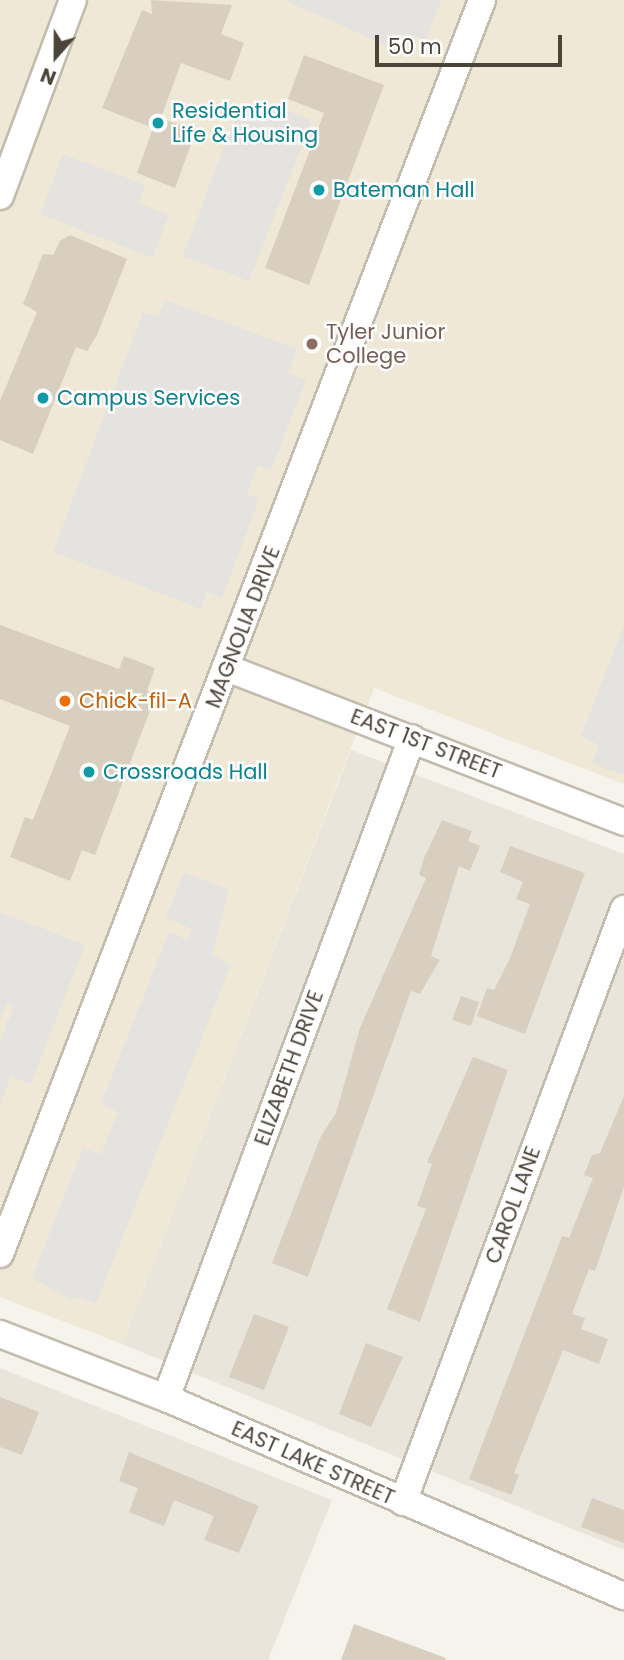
<!DOCTYPE html>
<style>
body{margin:0}
#map{position:relative;width:624px;height:1660px;overflow:hidden;background:#f6f3ec;font-family:Poppins,sans-serif}
div>[style]{position:absolute}
[style*='--x']{left:calc(var(--x)*1px);top:calc(var(--y)*1px);width:calc(var(--w)*1px);rotate:calc(var(--a)*1deg)}
.residential>*{inset:0;background:#eae5da}
.education>*{inset:0;background:#efe8d6}
.parking>*{inset:0;background:#e5e3e0}
.building>*{inset:0;background:#d8cfc1}
.roads{filter:drop-shadow(2px 0 #c2bbae) drop-shadow(-2px 0 #c2bbae) drop-shadow(0 2px #c2bbae) drop-shadow(0 -2px #c2bbae)}
.minor>*{height:26px;margin:-13px;padding:0 13px;transform-origin:13px;border-radius:13px;background:#fff}
.dots>*{width:19px;height:19px;translate:-50% -50%;box-sizing:border-box;border:4px solid #fff;border-radius:50%}
span{translate:-50% -50%;white-space:nowrap;text-align:center;line-height:1.15;-webkit-text-stroke:5px #fff;paint-order:stroke}
.culture-label{font-size:21px;color:#0d838f}
.left{translate:0 -50%;text-align:left}
.education-label{font-size:21px;color:#785e54}
.street-label{font-size:21px;color:#4b4439}
.food-label{font-size:21px;color:#c56008}
.north{position:absolute;left:21px;top:21px;width:70px;height:70px;-webkit-text-stroke:5px #fff;paint-order:stroke;rotate:201deg;font-size:19px;font-weight:700;line-height:28px;text-align:center;color:#4b4439}
.north::after{content:'';display:block;margin:auto;width:24px;height:32px;background:#4b4439;clip-path:polygon(50% 0,100% 100%,50% 72%,0 100%)}
.scale{position:absolute;left:375px;top:35px;width:187px;height:32px;box-sizing:border-box;border:4px solid #4b4439;border-top:0;padding-left:9px;font-size:21px;line-height:24px;white-space:nowrap;color:#4b4439;-webkit-text-stroke:5px #fff;paint-order:stroke}
</style>
<div id="map">
<div class="residential">
<i style="clip-path:polygon(351px 750px,624px 854px,624px 1550px,122px 1344px)"></i>
<i style="clip-path:polygon(0 1368px,332px 1500px,268px 1660px,0 1660px)"></i>
</div>
<div class="education">
<i style="clip-path:polygon(0 0,624px 0,624px 784px,374px 688px,122px 1344px,0 1297px)"></i>
</div>
<div class="parking">
<i style="clip-path:polygon(284px 0,441px 0,426px 40px,404px 33px,397px 50px)"></i>
<i style="clip-path:polygon(239px 106px,257px 112px,276px 107px,312px 120px,249px 281px,183px 256px)"></i>
<i style="clip-path:polygon(63px 154px,145px 185px,139px 203px,169px 215px,153px 258px,40px 214px)"></i>
<i style="clip-path:polygon(165px 300px,297px 349px,288px 373px,306px 380px,271px 470px,258px 465px,247px 494px,259px 499px,222px 598px,207px 592px,201px 609px,53px 552px,143px 312px,158px 317px)"></i>
<i style="clip-path:polygon(624px 625px,624px 775px,592px 763px,599px 745px,581px 736px)"></i>
<i style="clip-path:polygon(184px 872px,229px 890px,212px 955px,231px 965px,96px 1304px,78px 1297px,72px 1300px,32px 1278px,83px 1148px,101px 1154px,118px 1112px,101px 1103px,169px 932px,187px 940px,192px 929px,166px 918px)"></i>
<i style="clip-path:polygon(0 912px,85px 945px,31px 1084px,11px 1076px,0 1105px,0 1042px,14px 1006px,7px 1003px,0 1021px)"></i>
</div>
<div class="building">
<i style="clip-path:polygon(151px 0,232px 5px,221px 34px,244px 43px,230px 81px,181px 63px,161px 118px,196px 131px,175px 188px,137px 173px,153px 128px,102px 108px,142px 10px,152px 14px)"></i>
<i style="clip-path:polygon(304px 55px,384px 85px,309px 285px,265px 268px,324px 113px,288px 99px)"></i>
<i style="clip-path:polygon(70px 235px,127px 259px,97px 335px,87px 351px,76px 347px,33px 454px,0 440px,0 401px,37px 312px,23px 304px,43px 254px,53px 255px,60px 241px)"></i>
<i style="clip-path:polygon(0 625px,119px 669px,124px 656px,155px 668px,147px 691px,156px 695px,95px 855px,82px 850px,70px 881px,10px 857px,25px 817px,33px 820px,70px 726px,0 699px)"></i>
<i style="clip-path:polygon(442px 820px,472px 831px,468px 841px,480px 846px,470px 871px,459px 866px,431px 956px,440px 960px,420px 994px,411px 991px,308px 1277px,272px 1263px,321px 1136px,336px 1113px,360px 1028px,426px 878px,419px 875px,424px 858px)"></i>
<i style="clip-path:polygon(510px 846px,585px 873px,525px 1034px,477px 1016px,487px 988px,494px 990px,510px 958px,530px 904px,516px 899px,523px 882px,500px 872px)"></i>
<i style="clip-path:polygon(461px 996px,479px 1002px,471px 1026px,452px 1020px)"></i>
<i style="clip-path:polygon(473px 1057px,508px 1070px,420px 1322px,387px 1309px,426px 1209px,417px 1206px,432px 1164px,427px 1162px)"></i>
<i style="clip-path:polygon(624px 1096px,624px 1187px,595px 1271px,589px 1269px,572px 1314px,585px 1318px,581px 1329px,608px 1339px,599px 1364px,563px 1350px,514px 1473px,519px 1475px,511px 1495px,469px 1479px,562px 1236px,569px 1238px,593px 1178px,584px 1175px,592px 1155px,600px 1153px)"></i>
<i style="clip-path:polygon(254px 1314px,289px 1327px,264px 1390px,229px 1377px)"></i>
<i style="clip-path:polygon(366px 1343px,403px 1357px,371px 1427px,339px 1414px)"></i>
<i style="clip-path:polygon(0 1397px,39px 1412px,22px 1455px,0 1447px)"></i>
<i style="clip-path:polygon(129px 1452px,259px 1506px,239px 1553px,204px 1540px,214px 1516px,174px 1500px,164px 1526px,129px 1512px,138px 1488px,119px 1481px)"></i>
<i style="clip-path:polygon(592px 1498px,624px 1510px,624px 1543px,581px 1527px)"></i>
<i style="clip-path:polygon(354px 1624px,446px 1658px,445px 1660px,341px 1660px)"></i>
</div>
<div class="roads">
<div class="minor">
<i style="--x:0;--y:196;--w:209;--a:-69.6"></i>
<i style="--x:227;--y:668;--w:426;--a:21.2"></i>
<i style="--x:0;--y:1254;--w:1343;--a:-68.97"></i>
<i style="--x:0;--y:1334;--w:178;--a:21.1"></i>
<i style="--x:166;--y:1398;--w:499;--a:23.4"></i>
<i style="--x:166;--y:1398;--w:704;--a:-69.56"></i>
<i style="--x:403;--y:1502;--w:633;--a:-69.56"></i>
</div>
</div>
<div class="dots">
<i style="left:158px;top:123px;background:#0f9aa8"></i>
<i style="left:319px;top:190px;background:#0f9aa8"></i>
<i style="left:312px;top:344px;background:#8d6e63"></i>
<i style="left:43px;top:398px;background:#0f9aa8"></i>
<i style="left:65px;top:701px;background:#e8710a"></i>
<i style="left:89px;top:772px;background:#0f9aa8"></i>
</div>
<div class="culture-label">
<span class="left" style="left:172px;top:123px">Residential<br>Life &amp; Housing</span>
<span class="left" style="left:333px;top:190px">Bateman Hall</span>
<span class="left" style="left:57px;top:398px">Campus Services</span>
<span class="left" style="left:103px;top:772px">Crossroads Hall</span>
</div>
<div class="education-label">
<span class="left" style="left:326px;top:344px">Tyler Junior<br>College</span>
</div>
<div class="street-label">
<span style="left:243px;top:627px;rotate:-69deg">MAGNOLIA DRIVE</span>
<span style="left:426px;top:744px;rotate:21deg">EAST 1ST STREET</span>
<span style="left:289px;top:1068px;rotate:-70deg">ELIZABETH DRIVE</span>
<span style="left:513px;top:1205px;rotate:-70deg">CAROL LANE</span>
<span style="left:313px;top:1463px;rotate:24deg">EAST LAKE STREET</span>
</div>
<div class="food-label">
<span class="left" style="left:79px;top:701px">Chick-fil-A</span>
</div>
<div class="north">N</div>
<div class="scale">50 m</div>
</div>
